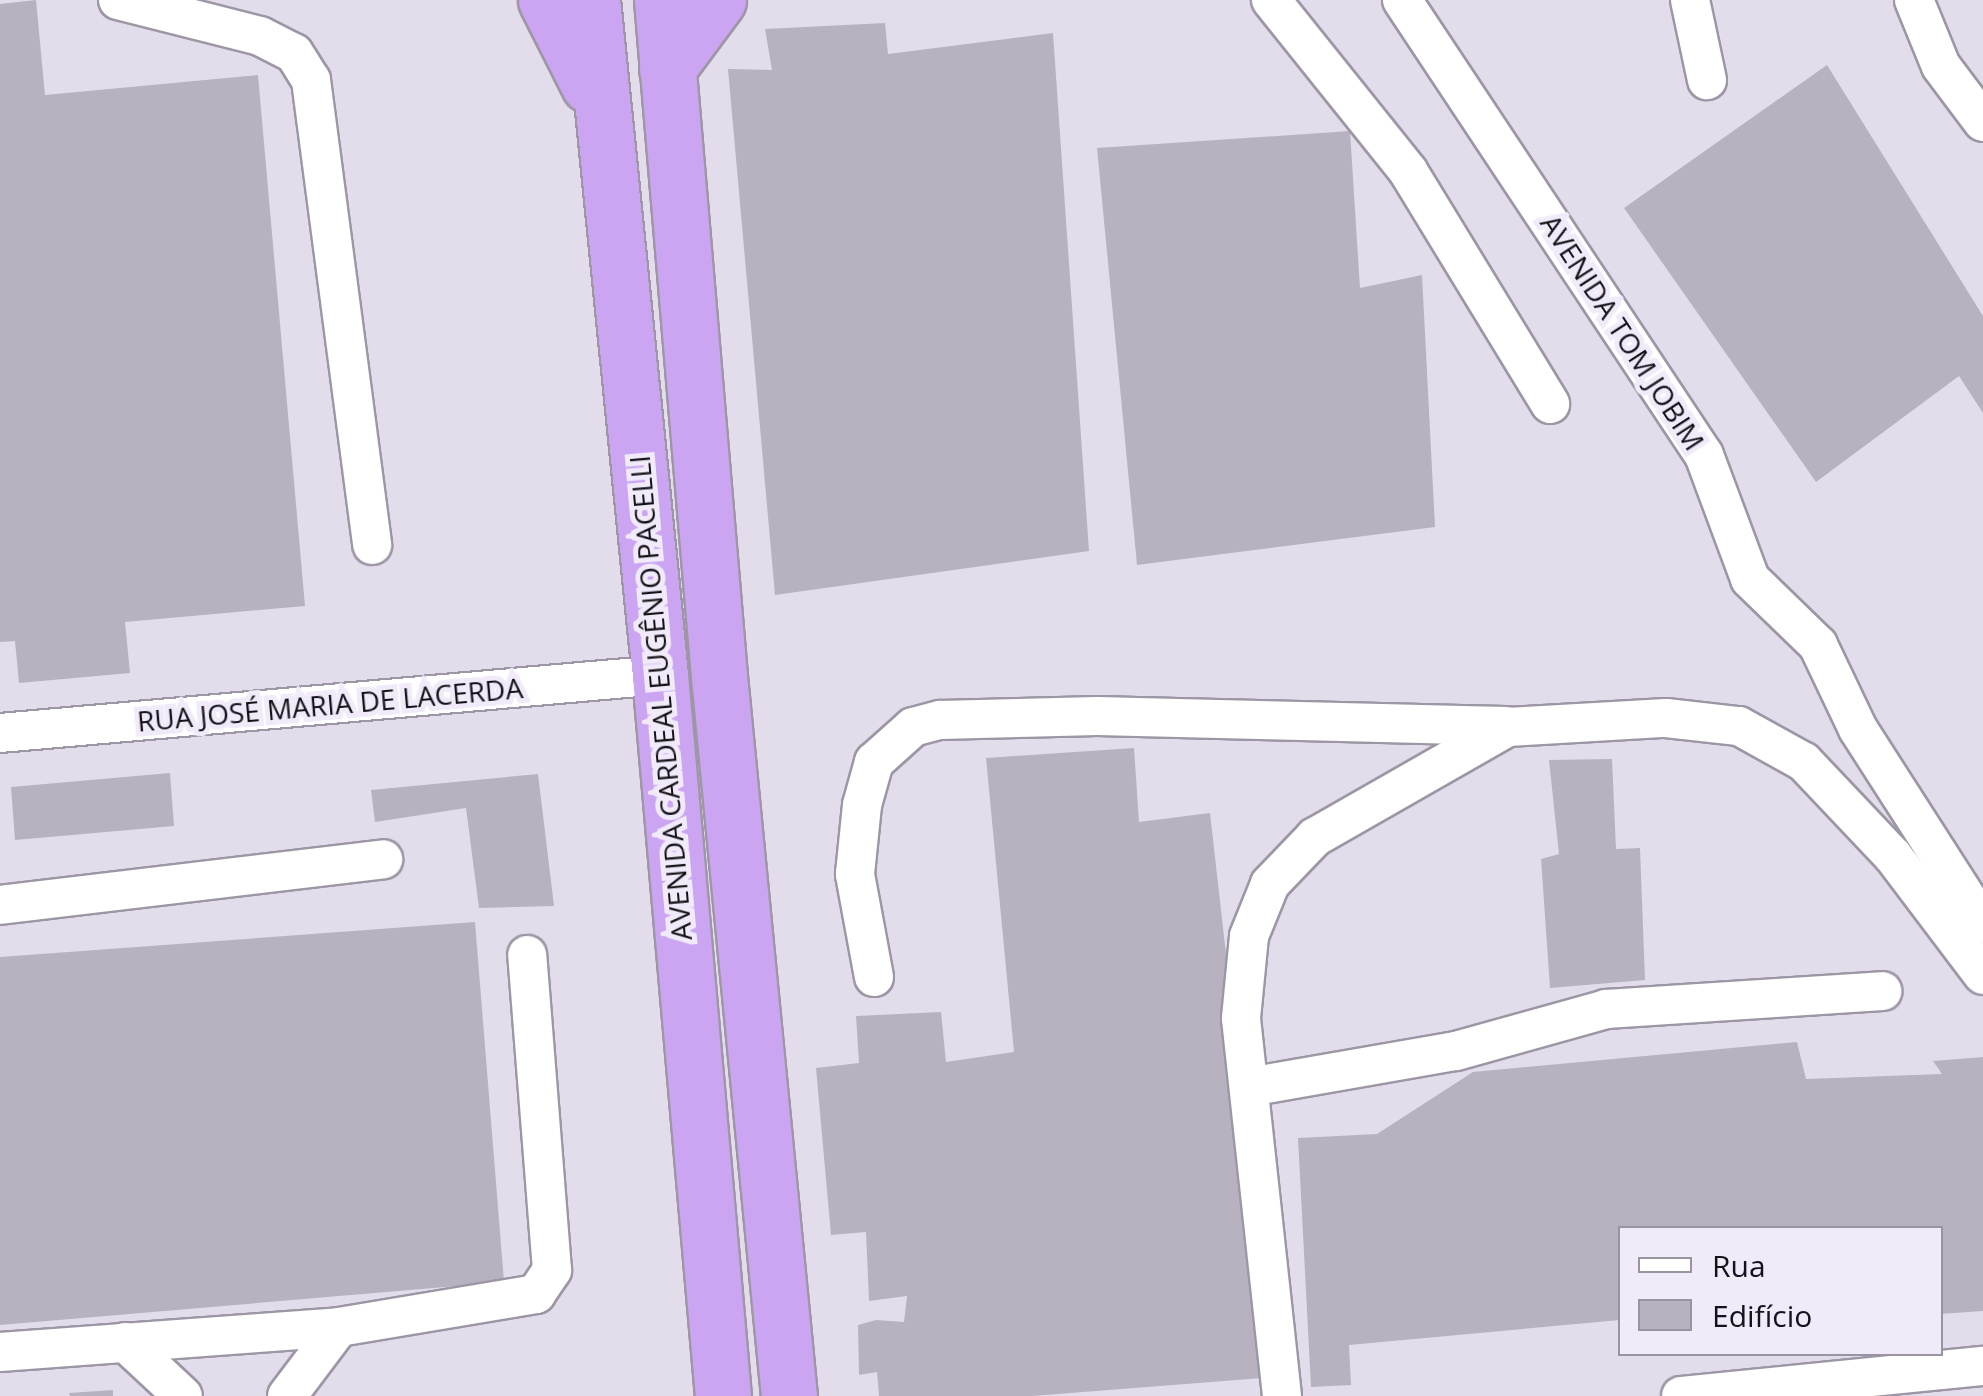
<!DOCTYPE html>
<meta charset="utf-8">
<style>
body{margin:0}
#map{position:relative;width:1983px;height:1396px;overflow:hidden;background:#e3ddeb;font-family:"Open Sans",sans-serif}
div>[style]{position:absolute}
[style*='--x']{left:calc(var(--x)*1px);top:calc(var(--y)*1px);width:calc(var(--w)*1px);rotate:calc(var(--a)*1deg)}
.building>*{inset:0;background:#b8b2c0}
.roads{filter:drop-shadow(2px 0 #9d96a4) drop-shadow(-2px 0 #9d96a4) drop-shadow(0 2px #9d96a4) drop-shadow(0 -2px #9d96a4)}
.minor>*{height:38px;margin:-19px;padding:0 19px;transform-origin:19px;border-radius:19px;background:#fff}
.highway>*{height:55px;margin:-27.5px;padding:0 27.5px;transform-origin:27.5px;border-radius:27.5px;background:#cba5f1}
span{translate:-50% -50%;white-space:nowrap;text-align:center;line-height:1.15;-webkit-text-stroke:10px #f1eaf9;paint-order:stroke}
.street-label{font-size:28px;color:#151318}
.legend{position:absolute;left:1618px;top:1226px;width:325px;height:130px;box-sizing:border-box;background:#f1eaf9;border:2px solid #99949f;margin:0;padding:12px 18px;list-style:none;font-size:30px;color:#151318}
.legend li{display:flex;align-items:center;gap:20px;height:50px}
.legend b{width:50px;border:2px solid #99949f}
</style>
<div id="map">
<div class="building">
<i style="clip-path:polygon(36px 0,45px 95px,258px 75px,305px 606px,125px 622px,130px 673px,19px 683px,15px 641px,0 642px,0 4px)"></i>
<i style="clip-path:polygon(885px 23px,888px 54px,1053px 33px,1089px 551px,775px 595px,728px 69px,772px 70px,765px 29px)"></i>
<i style="clip-path:polygon(1827px 65px,1983px 316px,1983px 413px,1959px 376px,1816px 482px,1624px 208px)"></i>
<i style="clip-path:polygon(1350px 131px,1360px 288px,1422px 275px,1435px 527px,1137px 565px,1097px 148px)"></i>
<i style="clip-path:polygon(1134px 748px,1139px 822px,1210px 813px,1274px 1377px,1032px 1396px,879px 1396px,877px 1372px,859px 1375px,858px 1325px,876px 1320px,904px 1322px,907px 1296px,869px 1301px,866px 1232px,831px 1235px,816px 1068px,859px 1063px,856px 1016px,941px 1012px,946px 1062px,1014px 1052px,986px 758px)"></i>
<i style="clip-path:polygon(1612px 759px,1616px 849px,1640px 848px,1645px 980px,1550px 988px,1541px 859px,1559px 854px,1549px 760px)"></i>
<i style="clip-path:polygon(170px 773px,174px 826px,15px 840px,11px 787px)"></i>
<i style="clip-path:polygon(538px 774px,554px 906px,479px 908px,466px 808px,375px 822px,371px 790px)"></i>
<i style="clip-path:polygon(475px 922px,504px 1282px,0 1325px,0 957px)"></i>
<i style="clip-path:polygon(1797px 1042px,1806px 1079px,1942px 1074px,1933px 1061px,1983px 1057px,1983px 1311px,1940px 1314px,1940px 1228px,1620px 1228px,1620px 1320px,1349px 1345px,1351px 1385px,1311px 1387px,1298px 1138px,1377px 1134px,1473px 1072px)"></i>
<i style="clip-path:polygon(113px 1390px,113px 1396px,70px 1396px,69px 1393px)"></i>
</div>
<div class="roads">
<div class="minor">
<i style="--x:118;--y:0;--w:146;--a:14.2"></i>
<i style="--x:260;--y:36;--w:38;--a:27"></i>
<i style="--x:294;--y:53;--w:32;--a:58"></i>
<i style="--x:311;--y:80;--w:469;--a:82.5"></i>
<i style="--x:1271;--y:0;--w:219;--a:51.3"></i>
<i style="--x:1408;--y:171;--w:273;--a:58.6"></i>
<i style="--x:1402;--y:0;--w:546;--a:56.43"></i>
<i style="--x:1704;--y:455;--w:132;--a:69.6"></i>
<i style="--x:1750;--y:579;--w:95;--a:44.1"></i>
<i style="--x:1818;--y:645;--w:93;--a:64.5"></i>
<i style="--x:1858;--y:729;--w:232;--a:57.3"></i>
<i style="--x:1690;--y:0;--w:82;--a:78"></i>
<i style="--x:1914;--y:0;--w:71;--a:67.8"></i>
<i style="--x:1941;--y:66;--w:70;--a:53.1"></i>
<i style="--x:0;--y:733;--w:663;--a:-5.02"></i>
<i style="--x:0;--y:905;--w:386;--a:-6.8"></i>
<i style="--x:874;--y:977;--w:105;--a:-100.5"></i>
<i style="--x:855;--y:874;--w:69;--a:-84.2"></i>
<i style="--x:862;--y:805;--w:45;--a:-74.4"></i>
<i style="--x:874;--y:762;--w:52;--a:-41.9"></i>
<i style="--x:913;--y:727;--w:28;--a:-15"></i>
<i style="--x:940;--y:720;--w:157;--a:-1.5"></i>
<i style="--x:1097;--y:716;--w:409;--a:1.4"></i>
<i style="--x:1249;--y:1087;--w:210;--a:-9.9"></i>
<i style="--x:1456;--y:1051;--w:156;--a:-15.6"></i>
<i style="--x:1606;--y:1009;--w:277;--a:-3.7"></i>
<i style="--x:125;--y:1342;--w:79;--a:43"></i>
<i style="--x:0;--y:1352;--w:340;--a:-4.2"></i>
<i style="--x:287;--y:1396;--w:86;--a:-53"></i>
<i style="--x:339;--y:1327;--w:200;--a:-9.5"></i>
<i style="--x:536;--y:1294;--w:29;--a:-56"></i>
<i style="--x:552;--y:1270;--w:316;--a:-94.5"></i>
<i style="--x:1282;--y:1396;--w:380;--a:-96.2"></i>
<i style="--x:1241;--y:1018;--w:82;--a:-84.4"></i>
<i style="--x:1249;--y:936;--w:56;--a:-68"></i>
<i style="--x:1270;--y:884;--w:65;--a:-46.2"></i>
<i style="--x:1315;--y:837;--w:222;--a:-29.7"></i>
<i style="--x:1508;--y:727;--w:158;--a:-3.3"></i>
<i style="--x:1666;--y:718;--w:73;--a:6.3"></i>
<i style="--x:1739;--y:726;--w:74;--a:29"></i>
<i style="--x:1804;--y:762;--w:129;--a:46.6"></i>
<i style="--x:1893;--y:856;--w:149;--a:52.9"></i>
<i style="--x:1681;--y:1396;--w:303;--a:-5.7"></i>
</div>
<div class="highway">
<i style="--x:546;--y:0;--w:95;--a:63.2"></i>
<i style="--x:592;--y:0;--w:678;--a:84.25"></i>
<i style="--x:660;--y:675;--w:724;--a:85.01"></i>
<i style="--x:662;--y:0;--w:678;--a:85.18"></i>
<i style="--x:719;--y:676;--w:723;--a:84.45"></i>
<i style="--x:667;--y:69;--w:86;--a:-53.5"></i>
</div>
</div>
<div class="street-label">
<span style="left:1623px;top:332px;rotate:57deg">AVENIDA TOM JOBIM</span>
<span style="left:660px;top:698px;rotate:-95deg">AVENIDA CARDEAL EUGÊNIO PACELLI</span>
<span style="left:330px;top:704px;rotate:-5deg">RUA JOSÉ MARIA DE LACERDA</span>
</div>
<ul class="legend">
<li><b style="height:12px;background:#fff"></b>Rua</li>
<li><b style="height:28px;background:#b8b2c0"></b>Edifício</li>
</ul>
</div>
